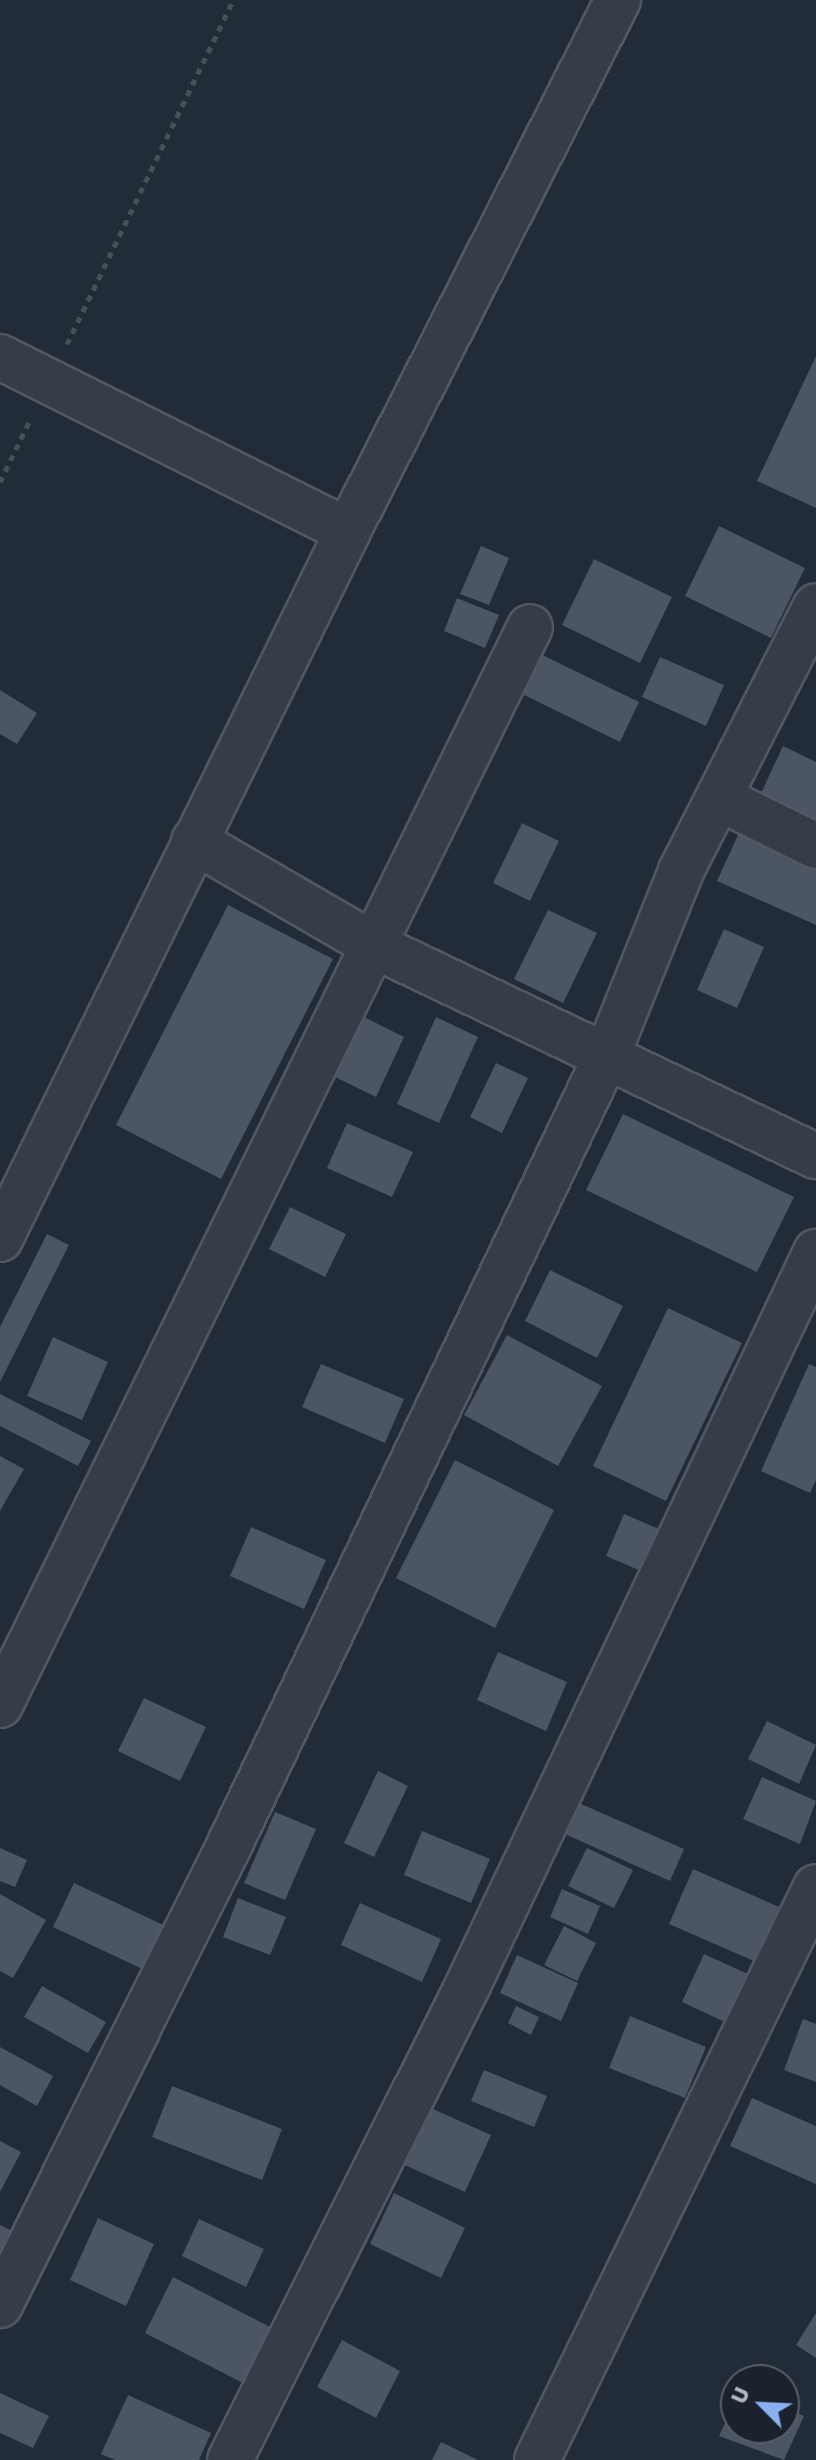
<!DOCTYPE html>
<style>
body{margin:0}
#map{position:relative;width:816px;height:2460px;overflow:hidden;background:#222b38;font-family:Jost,sans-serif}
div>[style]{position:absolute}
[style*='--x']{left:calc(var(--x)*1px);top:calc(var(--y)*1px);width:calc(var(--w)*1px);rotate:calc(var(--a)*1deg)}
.building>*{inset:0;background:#4b5563}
.path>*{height:5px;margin-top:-2.5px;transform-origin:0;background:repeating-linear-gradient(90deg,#425356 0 6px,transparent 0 12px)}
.roads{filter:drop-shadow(2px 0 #515863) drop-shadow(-2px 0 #515863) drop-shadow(0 2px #515863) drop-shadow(0 -2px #515863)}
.minor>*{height:44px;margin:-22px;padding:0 22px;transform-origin:22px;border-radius:22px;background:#363d48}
span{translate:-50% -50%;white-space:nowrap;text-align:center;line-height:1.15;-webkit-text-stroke:6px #1b222d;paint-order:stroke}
.north{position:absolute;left:720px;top:2364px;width:80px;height:80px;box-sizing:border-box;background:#1b222d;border:2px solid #575e69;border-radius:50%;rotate:294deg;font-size:22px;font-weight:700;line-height:32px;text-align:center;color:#b1b8c4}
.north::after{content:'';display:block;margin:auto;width:28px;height:36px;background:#89b1f1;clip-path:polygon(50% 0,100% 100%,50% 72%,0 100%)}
</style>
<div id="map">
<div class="building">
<i style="clip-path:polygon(816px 356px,816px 508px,757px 481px)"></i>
<i style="clip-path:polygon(719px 526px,805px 568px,771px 638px,685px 596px)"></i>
<i style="clip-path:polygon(481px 546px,509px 558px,489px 605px,460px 594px)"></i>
<i style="clip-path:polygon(594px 559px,672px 597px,640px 663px,562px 625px)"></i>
<i style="clip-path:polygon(457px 598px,499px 615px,485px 648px,444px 631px)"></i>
<i style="clip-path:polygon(532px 650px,639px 702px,620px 742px,512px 689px)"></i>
<i style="clip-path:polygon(660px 657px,724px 685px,706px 726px,642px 697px)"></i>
<i style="clip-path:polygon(0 690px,37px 713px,17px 744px,0 734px)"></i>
<i style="clip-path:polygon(783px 746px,816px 762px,816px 832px,756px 804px)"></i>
<i style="clip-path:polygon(522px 823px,559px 841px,530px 901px,493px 883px)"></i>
<i style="clip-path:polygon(743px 824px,816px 856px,816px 925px,717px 881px)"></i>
<i style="clip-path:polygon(228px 905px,333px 959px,221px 1179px,116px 1125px)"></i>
<i style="clip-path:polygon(548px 910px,597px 933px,563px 1003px,514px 979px)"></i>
<i style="clip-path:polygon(724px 929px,764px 947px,737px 1008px,697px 990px)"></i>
<i style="clip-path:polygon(358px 1014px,404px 1037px,376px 1097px,329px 1074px)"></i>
<i style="clip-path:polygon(436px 1017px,478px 1037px,439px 1123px,397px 1104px)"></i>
<i style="clip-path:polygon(496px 1063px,528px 1078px,502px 1133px,470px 1117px)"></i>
<i style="clip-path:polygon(623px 1114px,794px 1197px,757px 1272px,586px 1190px)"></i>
<i style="clip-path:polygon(347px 1123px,413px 1152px,392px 1197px,327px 1168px)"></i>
<i style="clip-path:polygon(290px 1207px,346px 1234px,325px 1277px,269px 1249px)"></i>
<i style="clip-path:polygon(47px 1234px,69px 1245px,0 1382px,0 1327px)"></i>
<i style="clip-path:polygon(550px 1270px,623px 1306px,597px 1358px,525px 1321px)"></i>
<i style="clip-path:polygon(668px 1308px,742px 1343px,666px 1501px,593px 1466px)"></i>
<i style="clip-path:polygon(507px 1335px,602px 1386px,558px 1466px,464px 1415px)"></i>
<i style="clip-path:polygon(53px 1337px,108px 1362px,82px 1420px,27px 1396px)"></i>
<i style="clip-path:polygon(321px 1364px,404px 1399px,385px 1443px,302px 1407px)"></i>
<i style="clip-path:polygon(809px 1364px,816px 1367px,816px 1480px,810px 1493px,761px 1471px)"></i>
<i style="clip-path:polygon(0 1394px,91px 1441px,78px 1466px,0 1426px)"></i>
<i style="clip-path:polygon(0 1456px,24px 1469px,0 1511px)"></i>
<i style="clip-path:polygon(455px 1460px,554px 1510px,495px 1628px,396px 1578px)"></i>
<i style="clip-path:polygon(624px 1514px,659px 1529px,641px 1571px,606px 1556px)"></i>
<i style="clip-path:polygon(251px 1527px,326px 1560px,304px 1609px,230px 1576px)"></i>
<i style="clip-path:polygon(498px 1652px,567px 1682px,546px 1731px,477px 1700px)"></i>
<i style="clip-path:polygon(144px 1698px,206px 1727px,180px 1781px,118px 1751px)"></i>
<i style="clip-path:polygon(767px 1721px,816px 1745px,799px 1784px,748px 1759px)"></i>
<i style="clip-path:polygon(378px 1771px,408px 1786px,374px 1857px,344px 1843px)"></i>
<i style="clip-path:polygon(762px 1777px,816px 1801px,800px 1844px,743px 1819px)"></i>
<i style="clip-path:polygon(572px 1800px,684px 1849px,670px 1881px,558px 1831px)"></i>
<i style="clip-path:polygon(275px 1812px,316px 1829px,285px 1900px,244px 1883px)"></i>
<i style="clip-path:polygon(422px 1831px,490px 1859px,471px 1903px,404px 1875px)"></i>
<i style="clip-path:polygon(0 1848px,27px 1860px,15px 1887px,0 1881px)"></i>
<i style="clip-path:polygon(587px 1848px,633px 1870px,614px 1908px,568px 1886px)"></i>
<i style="clip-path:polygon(693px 1869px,779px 1907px,756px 1962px,669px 1924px)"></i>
<i style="clip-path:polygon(74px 1883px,174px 1930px,153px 1974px,53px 1927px)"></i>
<i style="clip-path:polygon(562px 1889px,600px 1906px,588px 1934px,550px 1917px)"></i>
<i style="clip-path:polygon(0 1894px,46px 1920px,13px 1978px,0 1971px)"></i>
<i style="clip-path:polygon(238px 1898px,286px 1917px,270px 1955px,223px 1937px)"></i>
<i style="clip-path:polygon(360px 1903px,441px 1939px,422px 1982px,341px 1945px)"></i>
<i style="clip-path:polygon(564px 1926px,596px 1943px,577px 1981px,544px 1965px)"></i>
<i style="clip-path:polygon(704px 1954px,750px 1975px,727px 2023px,682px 2002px)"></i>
<i style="clip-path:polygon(517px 1955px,578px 1983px,561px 2021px,500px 1993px)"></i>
<i style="clip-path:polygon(42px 1986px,106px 2022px,88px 2053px,24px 2017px)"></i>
<i style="clip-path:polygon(516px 2006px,539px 2017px,531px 2035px,508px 2023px)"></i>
<i style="clip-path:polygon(630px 2016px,706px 2047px,685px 2098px,609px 2068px)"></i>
<i style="clip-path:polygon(803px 2019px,816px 2024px,816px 2082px,784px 2070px)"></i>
<i style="clip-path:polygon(0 2047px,53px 2076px,37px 2106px,0 2085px)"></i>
<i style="clip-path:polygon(484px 2070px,547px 2096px,534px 2127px,471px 2101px)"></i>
<i style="clip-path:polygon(172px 2086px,282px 2129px,262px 2180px,152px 2137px)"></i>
<i style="clip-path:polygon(752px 2098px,816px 2126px,816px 2184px,730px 2146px)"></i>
<i style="clip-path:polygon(424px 2105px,491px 2135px,465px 2192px,398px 2162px)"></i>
<i style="clip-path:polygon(0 2141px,21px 2152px,0 2192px)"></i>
<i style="clip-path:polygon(394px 2193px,465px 2228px,441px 2278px,370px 2244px)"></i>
<i style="clip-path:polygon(98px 2218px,154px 2244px,126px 2306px,70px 2280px)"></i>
<i style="clip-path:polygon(199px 2219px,264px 2249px,246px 2287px,182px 2256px)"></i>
<i style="clip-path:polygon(0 2225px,18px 2234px,0 2271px)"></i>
<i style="clip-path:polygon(173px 2277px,274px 2329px,245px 2384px,145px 2333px)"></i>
<i style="clip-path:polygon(816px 2313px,816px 2358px,796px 2345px)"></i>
<i style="clip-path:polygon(342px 2340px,400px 2371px,376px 2418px,317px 2387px)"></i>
<i style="clip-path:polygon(0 2393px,49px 2416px,33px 2448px,0 2433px)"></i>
<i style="clip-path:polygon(128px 2395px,211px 2433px,199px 2460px,115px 2460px,101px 2454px)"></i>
<i style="clip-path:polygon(736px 2398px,736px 2428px,784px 2428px,784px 2407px,804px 2416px,784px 2460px,719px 2436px)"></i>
<i style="clip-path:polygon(441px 2442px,478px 2460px,432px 2460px)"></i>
</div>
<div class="path">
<i style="--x:67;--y:344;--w:382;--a:-64.2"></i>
<i style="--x:0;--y:482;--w:71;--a:-64.2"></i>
</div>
<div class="roads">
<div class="minor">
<i style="--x:0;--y:357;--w:389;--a:26.6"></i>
<i style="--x:721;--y:799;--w:106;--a:26.3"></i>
<i style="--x:194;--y:841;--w:209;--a:30.1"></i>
<i style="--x:375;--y:946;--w:488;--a:25.5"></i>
<i style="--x:0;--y:1239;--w:789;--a:-63.82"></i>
<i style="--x:348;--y:531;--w:596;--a:-63.05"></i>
<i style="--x:0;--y:1705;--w:1201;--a:-63.82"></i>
<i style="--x:0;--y:2305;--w:506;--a:-63.49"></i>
<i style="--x:226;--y:1852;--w:886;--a:-64.45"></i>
<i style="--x:608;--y:1053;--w:196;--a:-68.1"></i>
<i style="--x:681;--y:871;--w:297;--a:-63"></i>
<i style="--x:230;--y:2460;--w:529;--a:-63.39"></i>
<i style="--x:467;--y:1987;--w:814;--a:-64.6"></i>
<i style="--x:537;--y:2460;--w:637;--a:-64.04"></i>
</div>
</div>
<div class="north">U</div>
</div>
